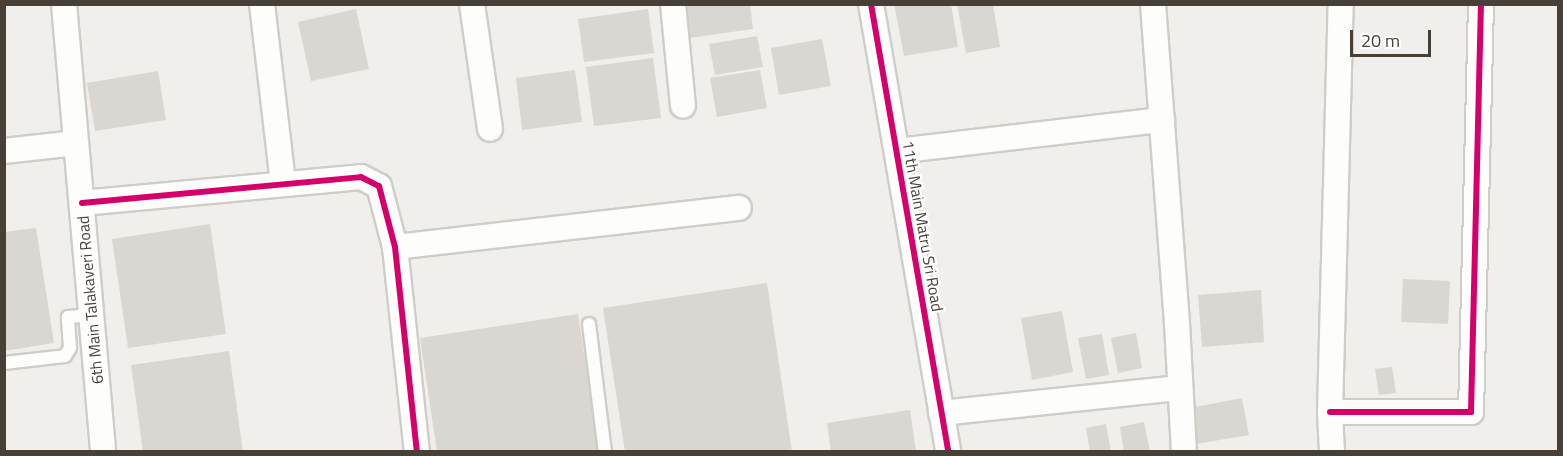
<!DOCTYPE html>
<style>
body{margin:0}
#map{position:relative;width:1563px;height:456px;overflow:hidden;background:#f1efeb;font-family:"Titillium Web",sans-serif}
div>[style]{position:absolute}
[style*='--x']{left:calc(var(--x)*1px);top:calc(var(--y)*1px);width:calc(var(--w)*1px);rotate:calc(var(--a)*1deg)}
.building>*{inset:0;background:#dad6d2}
.roads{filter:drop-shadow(2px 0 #cfcdc8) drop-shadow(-2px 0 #cfcdc8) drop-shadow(0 2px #cfcdc8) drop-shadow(0 -2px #cfcdc8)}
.service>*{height:12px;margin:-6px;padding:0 6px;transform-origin:6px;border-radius:6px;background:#fdfdfc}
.minor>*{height:24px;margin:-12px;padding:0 12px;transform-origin:12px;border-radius:12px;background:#fdfdfc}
.cycleway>*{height:6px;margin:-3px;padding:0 3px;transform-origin:3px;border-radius:3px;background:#d6006c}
span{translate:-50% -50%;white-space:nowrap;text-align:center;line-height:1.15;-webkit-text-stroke:4.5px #fff;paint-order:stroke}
.street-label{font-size:16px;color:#484036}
.frame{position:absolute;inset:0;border:6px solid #484036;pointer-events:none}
.scale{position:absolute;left:1350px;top:30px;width:81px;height:27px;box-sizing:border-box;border:3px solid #484036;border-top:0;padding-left:8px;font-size:18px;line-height:21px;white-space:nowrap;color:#484036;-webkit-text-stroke:4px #fff;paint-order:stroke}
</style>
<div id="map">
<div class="building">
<i style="clip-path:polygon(685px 4px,750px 4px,753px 29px,689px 38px)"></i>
<i style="clip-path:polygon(894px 4px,951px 4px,958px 47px,904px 56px)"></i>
<i style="clip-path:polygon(957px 4px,993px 4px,1000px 47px,966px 53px)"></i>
<i style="clip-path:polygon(356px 9px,369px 69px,311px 81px,298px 22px)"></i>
<i style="clip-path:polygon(648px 9px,654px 53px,584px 62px,578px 19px)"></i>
<i style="clip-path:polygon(757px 36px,763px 67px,715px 75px,709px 44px)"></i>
<i style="clip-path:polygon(822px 39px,831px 86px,779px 95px,771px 48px)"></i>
<i style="clip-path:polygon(653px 58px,661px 118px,594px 126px,586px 67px)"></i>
<i style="clip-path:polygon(575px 70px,582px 122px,522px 130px,516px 78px)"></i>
<i style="clip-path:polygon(760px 70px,767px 108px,717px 117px,710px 78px)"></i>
<i style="clip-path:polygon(158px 71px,166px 120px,95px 131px,87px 83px)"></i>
<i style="clip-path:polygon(210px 224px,226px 334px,128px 348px,112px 239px)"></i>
<i style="clip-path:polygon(36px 228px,54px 343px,4px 351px,4px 232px)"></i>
<i style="clip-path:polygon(1403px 279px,1450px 281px,1448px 324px,1401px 322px)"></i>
<i style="clip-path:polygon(767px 283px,792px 452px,625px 452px,603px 308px)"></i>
<i style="clip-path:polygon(1261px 290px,1264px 342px,1202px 347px,1198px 295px)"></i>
<i style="clip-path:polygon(1062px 311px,1073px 372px,1032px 380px,1021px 318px)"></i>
<i style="clip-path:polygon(578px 314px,599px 452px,437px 452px,420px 338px)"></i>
<i style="clip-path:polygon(1136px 333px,1142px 368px,1118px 373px,1111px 338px)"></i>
<i style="clip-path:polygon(1102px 334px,1109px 375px,1086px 379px,1078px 338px)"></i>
<i style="clip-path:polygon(229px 351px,243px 452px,143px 452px,131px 365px)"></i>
<i style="clip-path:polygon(1392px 367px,1396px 393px,1379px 395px,1375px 369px)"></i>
<i style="clip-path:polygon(1242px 398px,1249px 435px,1196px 444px,1190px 408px)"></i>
<i style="clip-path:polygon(910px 410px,916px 452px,831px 452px,827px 423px)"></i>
<i style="clip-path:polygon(1144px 422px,1150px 452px,1124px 452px,1120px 427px)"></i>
<i style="clip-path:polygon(1106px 424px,1111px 452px,1090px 452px,1086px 428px)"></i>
</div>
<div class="roads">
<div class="service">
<i style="--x:589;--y:324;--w:129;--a:82.9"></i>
<i style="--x:4;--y:363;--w:61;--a:-6.5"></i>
<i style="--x:65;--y:356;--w:9;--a:-58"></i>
<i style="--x:70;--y:348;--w:31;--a:-94"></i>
<i style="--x:68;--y:317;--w:23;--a:-5"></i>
</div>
<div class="minor">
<i style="--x:64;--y:4;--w:450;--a:85"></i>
<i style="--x:262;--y:4;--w:181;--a:83.3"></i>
<i style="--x:472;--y:4;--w:126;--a:81.8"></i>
<i style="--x:673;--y:4;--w:102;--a:84.4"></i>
<i style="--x:871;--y:4;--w:455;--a:80.2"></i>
<i style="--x:1153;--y:4;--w:320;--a:85.7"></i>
<i style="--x:1177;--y:323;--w:129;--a:86.9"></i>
<i style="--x:4;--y:151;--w:72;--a:-6.3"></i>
<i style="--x:897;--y:151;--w:267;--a:-6.7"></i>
<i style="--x:82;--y:203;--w:280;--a:-5.3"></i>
<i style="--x:361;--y:177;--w:20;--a:27"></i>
<i style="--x:379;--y:186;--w:63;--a:75.3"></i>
<i style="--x:395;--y:247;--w:206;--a:83.9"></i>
<i style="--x:395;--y:247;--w:346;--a:-6.5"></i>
<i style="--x:1330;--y:412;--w:141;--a:0"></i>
<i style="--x:1471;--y:412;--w:408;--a:-88.6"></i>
<i style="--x:941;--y:413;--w:240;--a:-6"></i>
<i style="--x:1332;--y:452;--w:40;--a:-92.9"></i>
<i style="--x:1330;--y:412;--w:408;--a:-88.5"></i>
</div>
</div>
<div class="cycleway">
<i style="--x:871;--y:4;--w:455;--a:80.2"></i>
<i style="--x:82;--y:203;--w:280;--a:-5.3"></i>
<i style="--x:361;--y:177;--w:20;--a:27"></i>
<i style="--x:379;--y:186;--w:63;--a:75.3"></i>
<i style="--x:395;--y:247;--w:206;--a:83.9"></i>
<i style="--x:1330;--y:412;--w:141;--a:0"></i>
<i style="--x:1471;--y:412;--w:408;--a:-88.6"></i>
</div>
<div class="street-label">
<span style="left:923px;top:226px;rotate:80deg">11th Main Matru Sri Road</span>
<span style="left:90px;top:300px;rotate:-95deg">6th Main Talakaveri Road</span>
</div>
<div class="frame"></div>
<div class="scale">20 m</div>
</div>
